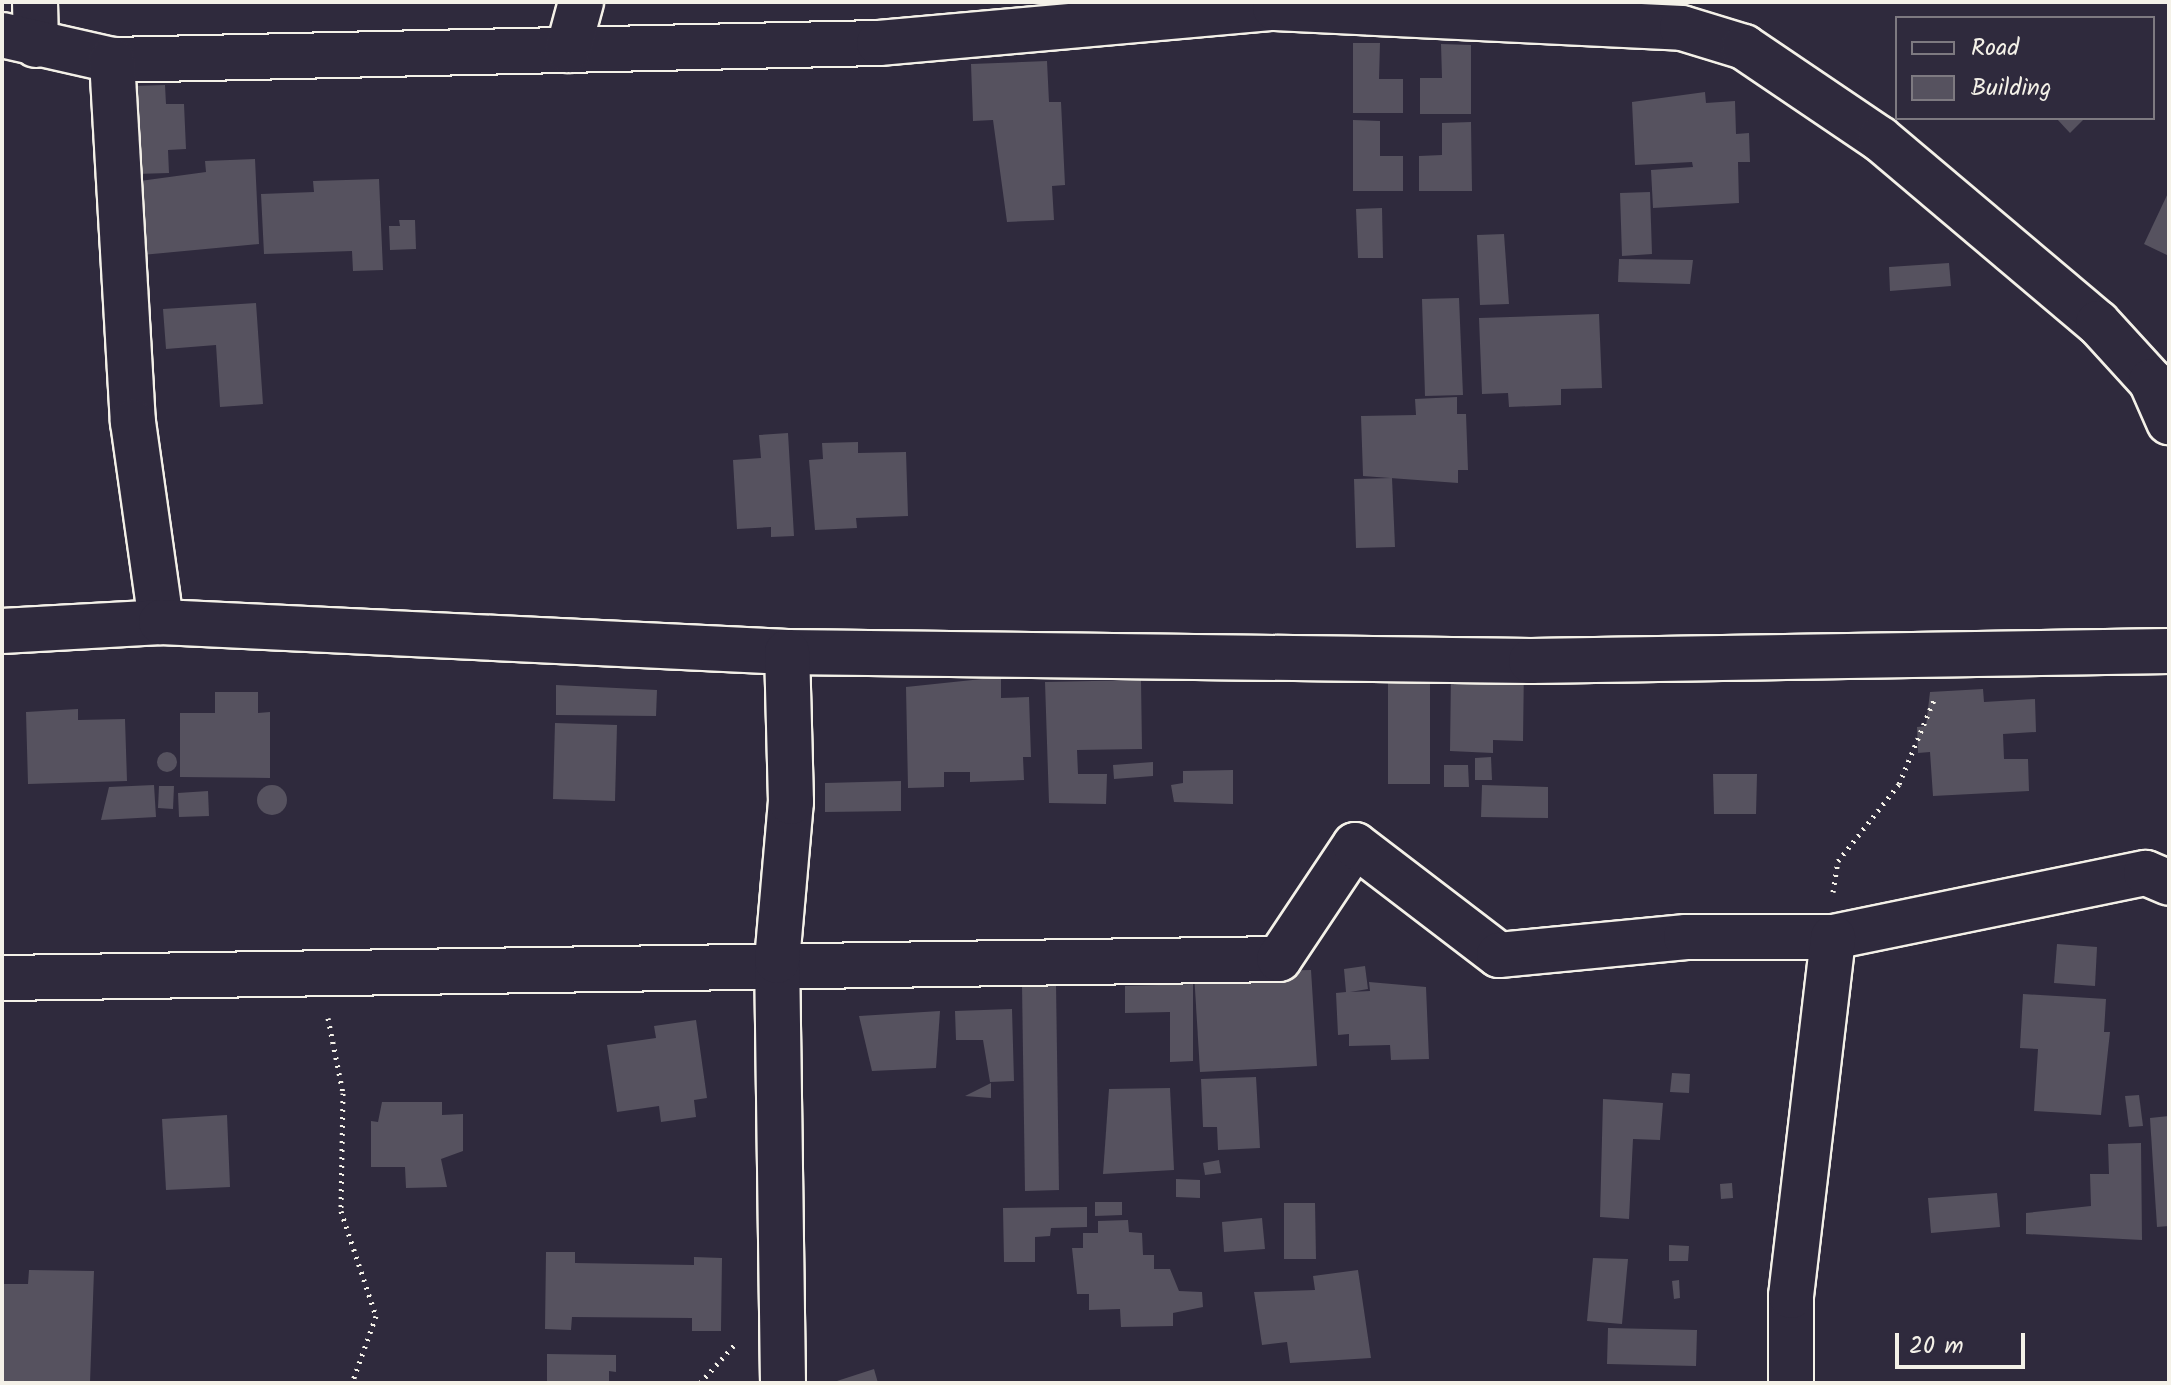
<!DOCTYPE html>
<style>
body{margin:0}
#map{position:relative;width:2171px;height:1385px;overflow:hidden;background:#2f2a3d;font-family:Kalam,sans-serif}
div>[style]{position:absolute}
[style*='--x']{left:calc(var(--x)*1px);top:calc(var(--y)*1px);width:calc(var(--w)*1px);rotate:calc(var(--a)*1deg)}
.building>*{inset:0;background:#56525f}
.round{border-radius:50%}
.path>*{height:5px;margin-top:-2.5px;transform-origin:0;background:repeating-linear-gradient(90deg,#f4f1e8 0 2px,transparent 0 8px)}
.roads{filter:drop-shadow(2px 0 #f4f1e8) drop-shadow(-2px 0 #f4f1e8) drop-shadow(0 2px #f4f1e8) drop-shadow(0 -2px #f4f1e8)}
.minor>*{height:44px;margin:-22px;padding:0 22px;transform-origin:22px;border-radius:22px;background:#2f2a3d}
span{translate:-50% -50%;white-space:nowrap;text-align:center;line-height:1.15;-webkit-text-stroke:6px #2f2a3d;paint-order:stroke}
.frame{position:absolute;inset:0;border:4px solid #f4f1e8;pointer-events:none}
.legend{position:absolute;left:1895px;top:16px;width:260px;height:104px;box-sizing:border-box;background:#2f2a3d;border:2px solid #7e7a81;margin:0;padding:10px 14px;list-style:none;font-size:24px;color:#f4f1e8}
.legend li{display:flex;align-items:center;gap:16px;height:40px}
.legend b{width:40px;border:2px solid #7e7a81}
.scale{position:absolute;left:1895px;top:1333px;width:130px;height:36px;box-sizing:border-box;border:4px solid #f4f1e8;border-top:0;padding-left:10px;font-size:24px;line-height:28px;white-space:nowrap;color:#f4f1e8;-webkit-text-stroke:6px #2f2a3d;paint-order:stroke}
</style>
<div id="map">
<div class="building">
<i style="clip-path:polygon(1353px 43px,1380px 43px,1379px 79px,1403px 79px,1403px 113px,1353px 113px)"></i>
<i style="clip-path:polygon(1441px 44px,1471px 45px,1471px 114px,1420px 114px,1420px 78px,1442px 78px)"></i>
<i style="clip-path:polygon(1047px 61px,1049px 102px,1061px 102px,1065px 185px,1052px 186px,1054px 220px,1007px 222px,993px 120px,973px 121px,971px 64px)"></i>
<i style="clip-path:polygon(165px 85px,166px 104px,184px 104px,186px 149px,168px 150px,169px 173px,136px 174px,133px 86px)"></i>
<i style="clip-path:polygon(1705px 92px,1706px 103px,1735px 101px,1736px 134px,1749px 133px,1750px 162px,1738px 162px,1739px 203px,1653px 208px,1651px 170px,1693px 167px,1692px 162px,1635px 165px,1632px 102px)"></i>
<i style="clip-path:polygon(2056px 118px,2085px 118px,2070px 133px)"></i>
<i style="clip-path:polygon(1353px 120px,1380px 121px,1380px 156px,1403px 156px,1403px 191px,1353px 191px)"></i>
<i style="clip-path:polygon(1471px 122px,1472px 191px,1419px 191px,1419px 156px,1442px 155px,1442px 123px)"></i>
<i style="clip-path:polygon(255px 159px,259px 244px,142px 255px,140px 181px,206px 172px,205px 161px)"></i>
<i style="clip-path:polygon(379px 179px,383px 270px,353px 271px,352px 251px,264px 254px,261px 194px,314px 192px,313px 181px)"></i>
<i style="clip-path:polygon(2169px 191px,2169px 256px,2144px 244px)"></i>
<i style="clip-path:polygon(1650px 192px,1652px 254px,1622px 256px,1620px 193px)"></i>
<i style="clip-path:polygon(1382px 208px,1383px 258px,1358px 258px,1356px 209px)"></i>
<i style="clip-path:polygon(399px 220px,415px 220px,416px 249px,390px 250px,389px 226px,400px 226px)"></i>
<i style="clip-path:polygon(1504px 234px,1509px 304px,1480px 305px,1477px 235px)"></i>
<i style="clip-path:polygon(1619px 259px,1693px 260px,1690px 284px,1618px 282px)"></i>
<i style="clip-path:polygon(1949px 263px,1951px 286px,1890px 291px,1889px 267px)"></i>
<i style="clip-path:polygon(1459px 298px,1463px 395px,1425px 396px,1422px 299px)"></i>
<i style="clip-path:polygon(256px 303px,263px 404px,220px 407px,216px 345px,166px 349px,163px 309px)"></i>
<i style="clip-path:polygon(1599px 314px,1602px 388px,1561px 389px,1561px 405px,1509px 407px,1508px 393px,1482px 394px,1479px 318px)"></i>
<i style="clip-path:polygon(1457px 397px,1457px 414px,1466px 414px,1468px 470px,1458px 470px,1458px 483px,1363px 476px,1361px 416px,1416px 415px,1415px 399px)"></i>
<i style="clip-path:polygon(788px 433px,794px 536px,771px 537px,771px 527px,737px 529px,733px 460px,761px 458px,759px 435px)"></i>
<i style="clip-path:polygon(858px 442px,858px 453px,906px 452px,908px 516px,856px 518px,857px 528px,815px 530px,809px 460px,823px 459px,822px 443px)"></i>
<i style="clip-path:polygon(1392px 478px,1395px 547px,1356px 548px,1354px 479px)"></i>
<i style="clip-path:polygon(1524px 664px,1523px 741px,1493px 740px,1493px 753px,1450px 751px,1451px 673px)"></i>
<i style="clip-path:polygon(1001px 677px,1001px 698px,1029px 697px,1031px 757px,1023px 757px,1024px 780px,970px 782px,970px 772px,944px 772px,944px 787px,908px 788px,906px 687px)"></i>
<i style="clip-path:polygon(1388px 677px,1430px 677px,1430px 784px,1388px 784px)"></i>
<i style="clip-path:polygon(1141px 680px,1142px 749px,1077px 750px,1078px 774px,1107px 774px,1106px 804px,1049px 803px,1045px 682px)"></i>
<i style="clip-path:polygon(556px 685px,657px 690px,656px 716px,556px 715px)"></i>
<i style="clip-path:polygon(1983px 689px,1984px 702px,2035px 699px,2036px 732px,2003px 734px,2004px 759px,2028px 759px,2029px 791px,1933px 796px,1930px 752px,1918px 753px,1917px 727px,1926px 726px,1930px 692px)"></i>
<i style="clip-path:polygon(215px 692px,258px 692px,258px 713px,270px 712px,270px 778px,180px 777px,180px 713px,215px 713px)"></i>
<i style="clip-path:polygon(78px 709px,78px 720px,125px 719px,127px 781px,28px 784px,26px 712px)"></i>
<i style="clip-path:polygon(555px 723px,617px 725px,615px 801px,553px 799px)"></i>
<i class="round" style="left:157px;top:752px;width:20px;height:20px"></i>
<i style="clip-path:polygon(1491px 757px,1492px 780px,1475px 780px,1475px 758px)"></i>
<i style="clip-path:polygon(1153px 762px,1153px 776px,1114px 779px,1113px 765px)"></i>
<i style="clip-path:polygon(1444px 765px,1468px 765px,1469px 787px,1444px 787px)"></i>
<i style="clip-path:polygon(1233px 770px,1233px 804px,1174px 802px,1171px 785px,1183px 783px,1183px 771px)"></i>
<i style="clip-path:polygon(1713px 774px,1757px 774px,1756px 814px,1714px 814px)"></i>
<i style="clip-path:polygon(901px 781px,901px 811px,825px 812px,825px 783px)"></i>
<i class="round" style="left:257px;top:785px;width:30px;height:30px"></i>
<i style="clip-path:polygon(154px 785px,156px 817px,101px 820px,109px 787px)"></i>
<i style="clip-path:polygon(1482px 785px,1548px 787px,1548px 818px,1481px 817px)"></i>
<i style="clip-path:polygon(159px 786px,174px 786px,173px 809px,158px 808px)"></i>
<i style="clip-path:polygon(208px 791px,209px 816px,179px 817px,178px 793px)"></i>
<i style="clip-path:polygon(2057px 944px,2097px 947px,2095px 986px,2054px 983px)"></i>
<i style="clip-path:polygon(1365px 966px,1368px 989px,1350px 992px,1370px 991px,1369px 982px,1426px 987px,1429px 1059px,1391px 1060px,1390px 1045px,1349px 1046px,1349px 1034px,1338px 1035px,1336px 993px,1346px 992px,1344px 969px)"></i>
<i style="clip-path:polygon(1311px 970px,1317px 1066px,1200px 1072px,1194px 972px)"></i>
<i style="clip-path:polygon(1022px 984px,1056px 984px,1059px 1190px,1025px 1191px)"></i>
<i style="clip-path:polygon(1193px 984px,1193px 1061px,1170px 1062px,1170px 1012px,1125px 1013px,1125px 986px)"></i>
<i style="clip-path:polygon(2023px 994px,2106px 999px,2104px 1032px,2110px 1032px,2101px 1115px,2034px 1111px,2038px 1049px,2020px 1048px)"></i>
<i style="clip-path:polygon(1012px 1009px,1014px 1081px,990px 1082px,983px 1040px,956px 1040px,955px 1011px)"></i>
<i style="clip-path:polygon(940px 1011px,936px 1068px,872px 1071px,859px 1016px)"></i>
<i style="clip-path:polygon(696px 1020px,707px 1098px,694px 1100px,696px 1117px,661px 1122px,659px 1106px,617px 1112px,607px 1045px,656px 1038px,654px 1026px)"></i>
<i style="clip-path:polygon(1672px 1073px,1690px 1074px,1689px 1093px,1670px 1092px)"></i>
<i style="clip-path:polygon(1256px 1077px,1260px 1148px,1218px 1150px,1217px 1127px,1203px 1127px,1201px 1079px)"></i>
<i style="clip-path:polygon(991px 1083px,991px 1098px,965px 1096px)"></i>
<i style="clip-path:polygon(1170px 1088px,1174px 1170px,1103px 1174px,1109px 1089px)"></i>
<i style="clip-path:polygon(2139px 1095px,2143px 1126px,2129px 1127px,2125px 1096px)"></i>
<i style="clip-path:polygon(1603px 1099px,1663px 1103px,1660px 1140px,1633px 1139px,1629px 1219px,1600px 1217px)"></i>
<i style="clip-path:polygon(382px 1102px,442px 1102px,442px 1115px,463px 1114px,463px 1151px,441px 1159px,447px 1187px,406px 1188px,405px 1167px,371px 1167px,371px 1121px,378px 1122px)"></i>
<i style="clip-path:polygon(227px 1115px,230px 1187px,166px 1190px,162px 1119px)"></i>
<i style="clip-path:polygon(2169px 1116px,2169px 1226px,2157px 1227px,2150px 1118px)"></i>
<i style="clip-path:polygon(2141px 1143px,2142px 1240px,2026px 1234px,2026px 1213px,2091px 1206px,2090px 1174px,2109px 1174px,2108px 1144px)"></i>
<i style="clip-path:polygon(1219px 1160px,1221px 1173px,1205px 1175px,1203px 1163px)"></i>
<i style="clip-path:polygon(1176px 1179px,1200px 1180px,1200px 1198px,1176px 1197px)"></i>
<i style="clip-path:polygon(1732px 1183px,1733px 1198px,1721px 1199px,1720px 1184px)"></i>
<i style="clip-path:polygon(1997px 1193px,2000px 1227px,1931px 1233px,1928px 1198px)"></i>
<i style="clip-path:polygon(1095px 1202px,1122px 1202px,1122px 1215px,1095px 1216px)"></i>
<i style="clip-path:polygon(1284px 1203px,1315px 1203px,1316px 1259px,1284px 1259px)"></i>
<i style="clip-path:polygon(1087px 1207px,1087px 1227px,1051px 1228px,1050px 1236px,1035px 1237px,1035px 1262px,1004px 1262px,1003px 1208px)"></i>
<i style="clip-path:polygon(1262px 1218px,1265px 1249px,1224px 1252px,1222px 1222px)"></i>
<i style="clip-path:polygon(1128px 1220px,1129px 1232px,1142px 1233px,1143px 1255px,1154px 1255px,1154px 1269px,1170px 1269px,1179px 1291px,1202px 1292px,1203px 1307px,1173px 1313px,1173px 1326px,1121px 1327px,1120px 1309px,1089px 1310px,1089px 1294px,1077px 1294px,1072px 1248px,1083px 1248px,1083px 1233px,1098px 1233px,1098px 1221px)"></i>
<i style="clip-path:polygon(1669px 1245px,1689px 1246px,1688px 1261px,1669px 1261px)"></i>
<i style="clip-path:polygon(546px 1252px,575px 1252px,575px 1263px,694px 1265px,694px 1257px,722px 1258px,721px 1331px,692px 1331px,692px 1318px,572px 1317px,571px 1330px,545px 1329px)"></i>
<i style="clip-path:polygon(1593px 1258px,1628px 1259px,1622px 1324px,1587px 1321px)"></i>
<i style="clip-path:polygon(29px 1270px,94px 1271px,90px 1383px,2px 1383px,2px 1284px,28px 1284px)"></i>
<i style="clip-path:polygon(1358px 1270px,1371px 1358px,1290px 1363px,1287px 1342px,1262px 1345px,1254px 1292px,1315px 1290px,1313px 1276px)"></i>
<i style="clip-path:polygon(1679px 1280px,1680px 1298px,1674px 1299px,1672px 1281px)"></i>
<i style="clip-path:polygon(1608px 1328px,1697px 1330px,1696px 1366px,1607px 1364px)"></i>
<i style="clip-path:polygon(547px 1354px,616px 1355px,616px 1372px,609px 1371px,609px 1383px,547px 1382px)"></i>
<i style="clip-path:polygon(874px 1369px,878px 1383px,837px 1383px,837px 1381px)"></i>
</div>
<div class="path">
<i style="--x:1833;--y:892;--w:31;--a:-81"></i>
<i style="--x:1838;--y:861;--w:98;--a:-51.6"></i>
<i style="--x:1899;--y:784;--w:91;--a:-67.4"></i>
<i style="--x:328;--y:1018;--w:76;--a:78.7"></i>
<i style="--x:343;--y:1093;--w:118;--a:91"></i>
<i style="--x:341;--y:1211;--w:111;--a:71.6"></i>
<i style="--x:376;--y:1316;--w:71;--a:109.7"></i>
<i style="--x:700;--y:1383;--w:55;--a:-47.9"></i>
</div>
<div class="roads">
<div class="minor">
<i style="--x:35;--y:2;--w:43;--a:88.7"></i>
<i style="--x:2;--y:35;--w:113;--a:12.8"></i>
<i style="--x:112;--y:60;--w:767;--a:-1.27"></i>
<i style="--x:879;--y:43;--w:398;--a:-5.1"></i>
<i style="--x:1275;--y:8;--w:407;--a:2.8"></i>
<i style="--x:1682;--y:28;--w:65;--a:17"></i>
<i style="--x:1744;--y:47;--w:164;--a:34.1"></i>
<i style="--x:1880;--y:139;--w:285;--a:40.2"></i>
<i style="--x:2098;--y:323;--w:79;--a:47.6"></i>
<i style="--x:2151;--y:381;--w:45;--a:66.3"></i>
<i style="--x:568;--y:50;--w:50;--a:-74.8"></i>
<i style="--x:112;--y:60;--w:363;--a:86.7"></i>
<i style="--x:133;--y:422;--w:202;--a:82"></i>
<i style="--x:2;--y:631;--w:159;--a:-3.2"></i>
<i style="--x:161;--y:622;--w:627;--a:2.74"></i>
<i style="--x:787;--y:652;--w:744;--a:0.69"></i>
<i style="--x:1531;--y:661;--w:638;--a:-0.9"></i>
<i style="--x:2;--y:978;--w:1277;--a:-0.85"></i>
<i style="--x:1279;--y:959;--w:137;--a:-56.3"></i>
<i style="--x:1355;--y:845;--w:181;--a:37.4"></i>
<i style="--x:1499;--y:955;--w:188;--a:-5.5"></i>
<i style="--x:1686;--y:937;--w:147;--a:0"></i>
<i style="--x:1833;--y:937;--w:319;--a:-11.6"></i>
<i style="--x:2146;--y:873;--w:25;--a:23"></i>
<i style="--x:783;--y:1383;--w:422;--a:-90.8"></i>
<i style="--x:777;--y:961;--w:160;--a:-85"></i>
<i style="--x:791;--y:802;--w:150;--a:-91.5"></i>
<i style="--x:1791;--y:1383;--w:87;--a:-90"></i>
<i style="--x:1791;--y:1296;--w:361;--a:-83.3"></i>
</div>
</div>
<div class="frame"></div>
<ul class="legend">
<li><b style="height:10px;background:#2f2a3d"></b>Road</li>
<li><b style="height:22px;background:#56525f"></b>Building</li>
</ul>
<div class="scale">20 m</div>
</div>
